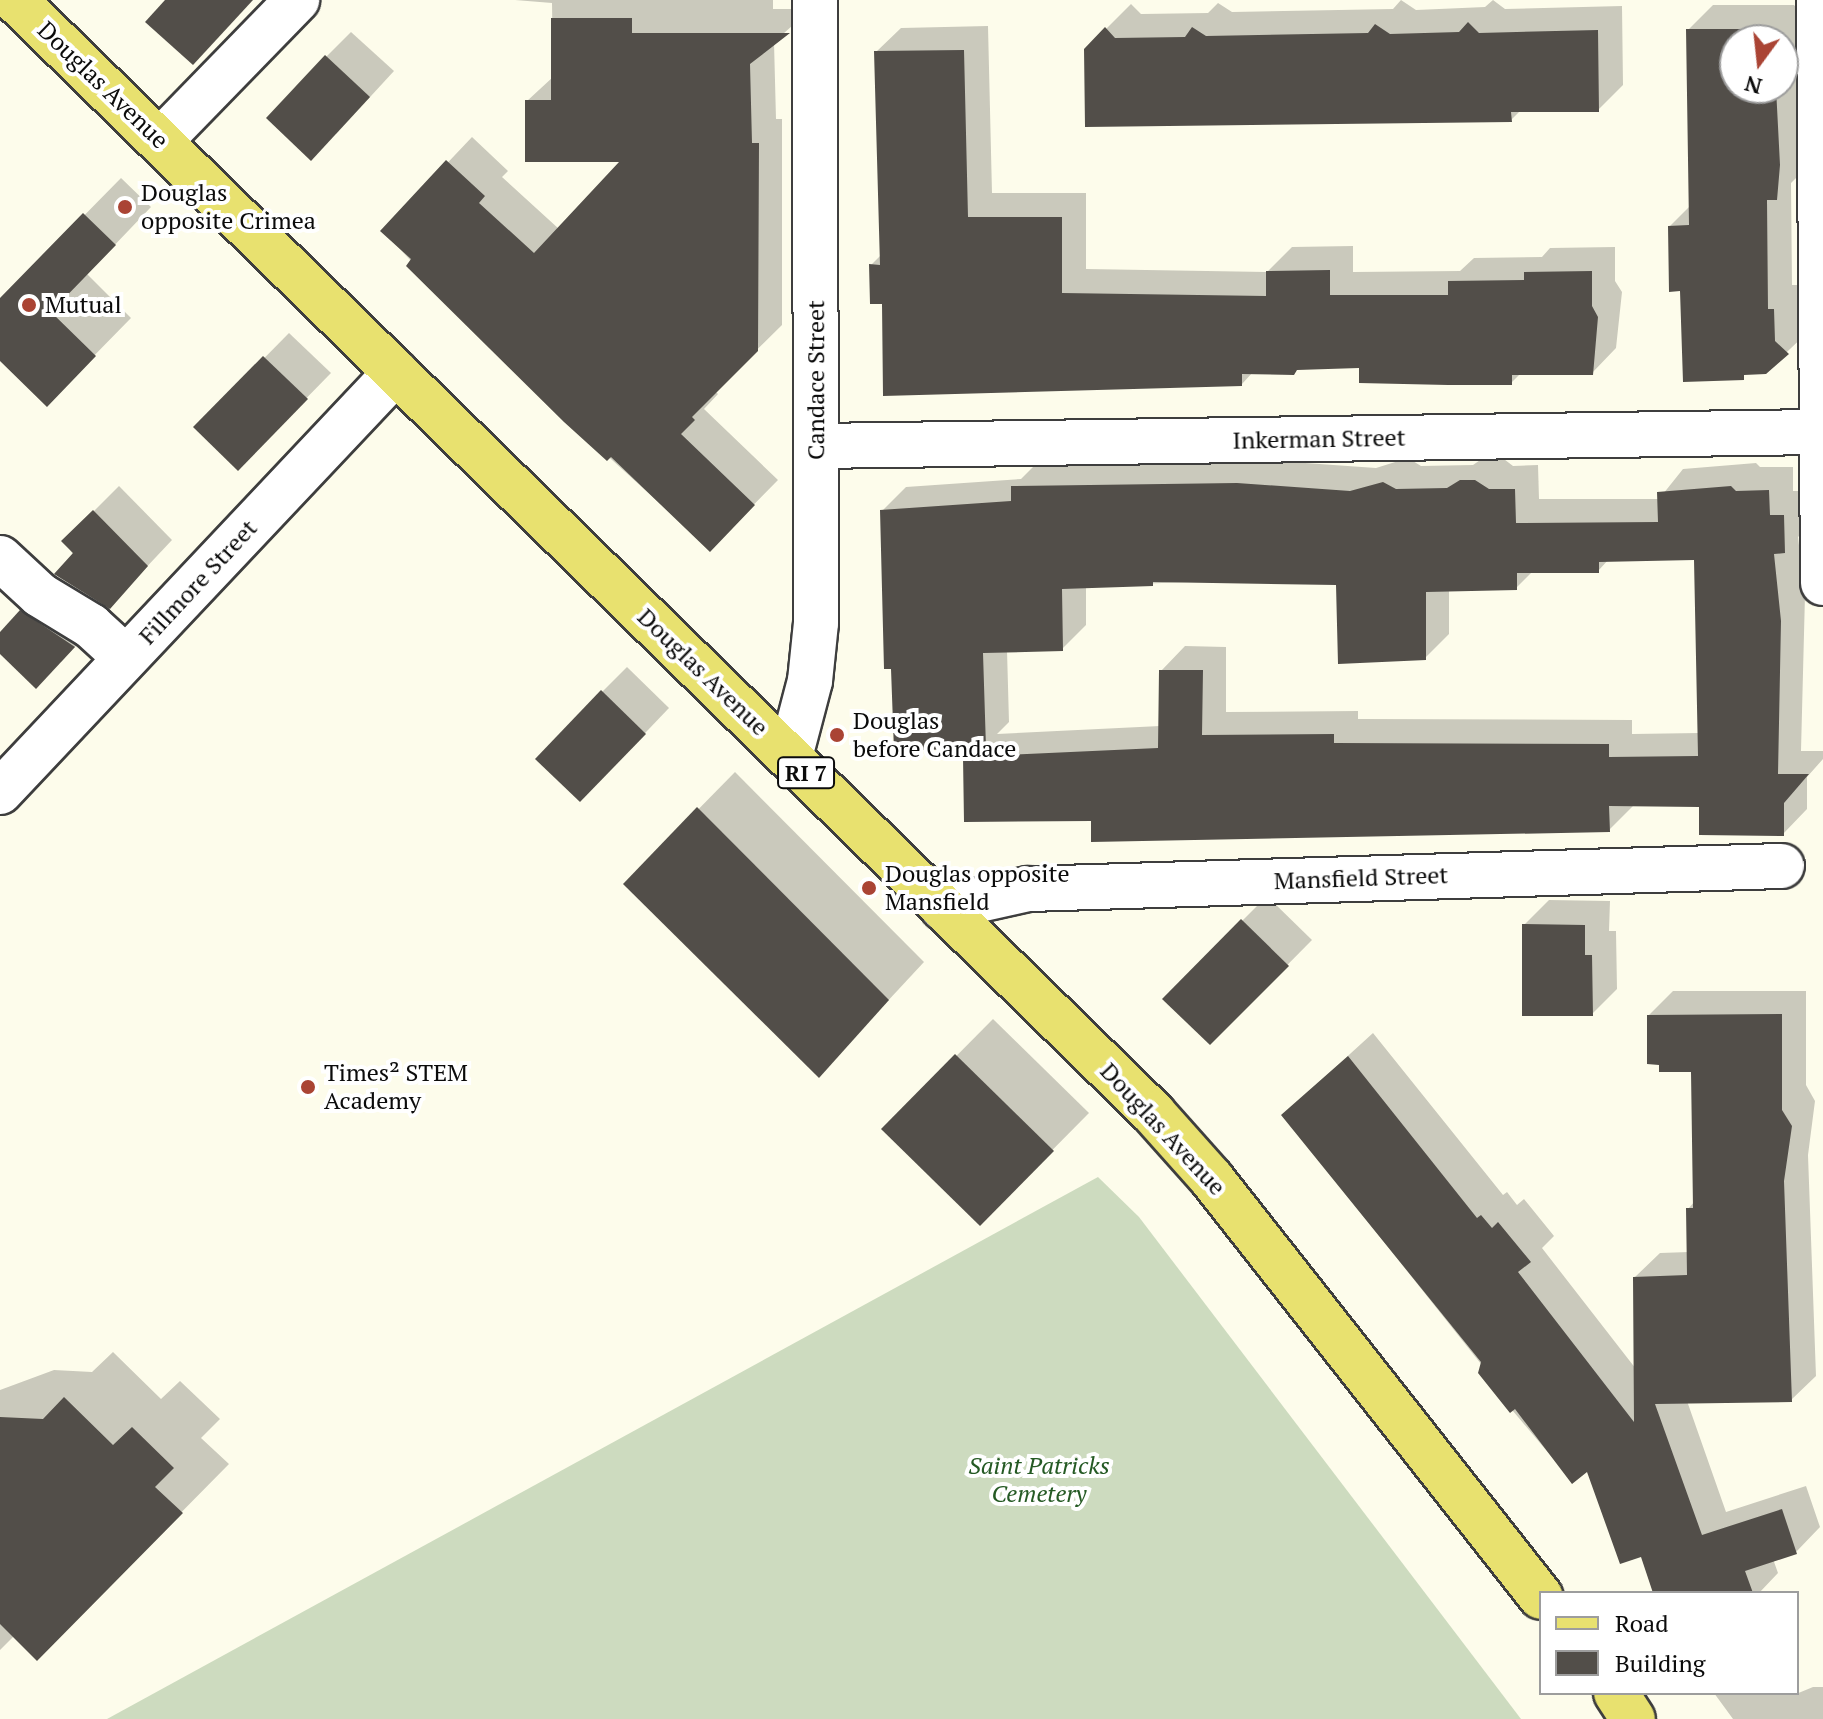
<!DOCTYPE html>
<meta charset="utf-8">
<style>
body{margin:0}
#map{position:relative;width:1823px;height:1719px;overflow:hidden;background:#fdfceb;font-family:"PT Serif",serif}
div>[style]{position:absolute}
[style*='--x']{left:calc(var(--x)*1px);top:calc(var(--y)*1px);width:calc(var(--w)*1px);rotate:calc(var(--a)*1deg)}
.cemetery>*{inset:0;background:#cddbbf}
.shadow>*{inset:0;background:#0003}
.building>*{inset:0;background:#524e49}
.roads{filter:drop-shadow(2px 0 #3e3e3e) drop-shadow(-2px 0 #3e3e3e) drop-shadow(0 2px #3e3e3e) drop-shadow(0 -2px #3e3e3e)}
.minor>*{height:44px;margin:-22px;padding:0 22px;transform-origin:22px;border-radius:22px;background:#fff}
.major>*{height:44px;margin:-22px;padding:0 22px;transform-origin:22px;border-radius:22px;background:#e8e16f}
.dots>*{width:22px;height:22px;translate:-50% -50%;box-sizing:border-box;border:4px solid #fff;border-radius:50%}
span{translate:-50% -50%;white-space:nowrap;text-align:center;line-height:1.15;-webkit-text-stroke:8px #fff;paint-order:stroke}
.shield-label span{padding:2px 6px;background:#fff;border:2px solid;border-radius:6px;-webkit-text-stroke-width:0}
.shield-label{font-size:22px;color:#0b0b0b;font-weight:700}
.street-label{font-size:24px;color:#0b0b0b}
.poi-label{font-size:24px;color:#0b0b0b}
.left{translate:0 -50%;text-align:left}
.park-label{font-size:24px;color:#255a24;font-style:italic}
.legend{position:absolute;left:1539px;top:1591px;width:260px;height:104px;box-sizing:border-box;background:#fff;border:2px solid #9d9d9d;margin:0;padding:10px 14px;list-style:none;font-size:24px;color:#0b0b0b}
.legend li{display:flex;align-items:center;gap:16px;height:40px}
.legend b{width:40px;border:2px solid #9d9d9d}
.north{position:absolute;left:1719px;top:24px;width:80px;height:80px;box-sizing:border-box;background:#fff;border:2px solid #9d9d9d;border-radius:50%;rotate:195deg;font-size:22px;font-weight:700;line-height:32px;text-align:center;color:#0b0b0b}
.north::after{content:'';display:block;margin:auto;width:28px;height:36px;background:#aa4434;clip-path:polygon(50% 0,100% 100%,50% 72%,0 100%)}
</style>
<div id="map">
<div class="cemetery">
<i style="clip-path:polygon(1098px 1177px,1139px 1217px,1521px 1719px,107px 1719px)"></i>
</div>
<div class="shadow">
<i style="clip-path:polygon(515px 0,773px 0,773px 9px,811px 9px,774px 42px,776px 119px,782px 119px,782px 325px,715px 391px,718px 394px,704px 409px,778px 480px,710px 549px,513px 370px,383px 231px,472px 137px,508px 171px,502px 177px,559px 229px,623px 160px,527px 101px,553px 77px,552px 3px)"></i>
<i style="clip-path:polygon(1401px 0,1416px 10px,1485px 7px,1493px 0,1505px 9px,1622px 6px,1623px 85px,1598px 110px,1521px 110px,1511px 120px,1087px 125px,1106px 29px,1131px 4px,1141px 14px,1208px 13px,1218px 3px,1232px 12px,1393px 9px)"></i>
<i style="clip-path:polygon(evenodd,1713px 5px,1794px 5px,1804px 16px,1801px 173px,1791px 183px,1792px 285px,1798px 285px,1799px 316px,1812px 328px,1766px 372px,1682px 289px,1670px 226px,1691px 205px,1688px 30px,1713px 5px,1735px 40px,1783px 40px,1783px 88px,1735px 88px,1735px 40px)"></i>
<i style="clip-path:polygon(988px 26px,992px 193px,1086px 193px,1086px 269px,1267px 272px,1292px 247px,1353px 246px,1353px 272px,1460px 271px,1474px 258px,1542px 257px,1550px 248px,1615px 247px,1615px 281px,1622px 292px,1616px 348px,1592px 373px,1521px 373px,1511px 383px,1361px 366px,1253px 372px,1242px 384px,884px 302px,871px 265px,881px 255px,876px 52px,901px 28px)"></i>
<i style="clip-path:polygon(351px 32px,394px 71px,336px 134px,326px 57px)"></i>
<i style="clip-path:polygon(121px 178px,151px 207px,87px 274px,131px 318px,83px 367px,0 358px,0 301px)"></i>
<i style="clip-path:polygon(289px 333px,331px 373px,238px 468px,196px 427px)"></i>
<i style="clip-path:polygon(evenodd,1486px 456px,1500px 456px,1513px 466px,1538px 465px,1539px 499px,1659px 499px,1683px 469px,1756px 463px,1760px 467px,1793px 467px,1793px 491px,1808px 491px,1808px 527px,1798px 537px,1805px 595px,1801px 751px,1823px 751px,1823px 759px,1807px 777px,1807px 809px,1783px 834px,1701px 805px,1633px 806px,1609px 830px,1092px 819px,965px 758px,977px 746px,882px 511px,906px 487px,1021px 479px,1037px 463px,1262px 460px,1376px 468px,1408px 458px,1421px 466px,1473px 465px,1486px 456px,1696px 558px,1699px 733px,1632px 734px,1632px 720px,1358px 719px,1358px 711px,1226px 712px,1226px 647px,1185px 646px,1161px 671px,1160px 726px,997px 734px,1009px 722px,1007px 650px,1062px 649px,1086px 625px,1086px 586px,1264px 579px,1338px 583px,1425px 658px,1449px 634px,1449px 589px,1516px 588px,1533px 571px,1598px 571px,1609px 559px,1696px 558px)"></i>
<i style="clip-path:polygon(119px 486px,172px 540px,109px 607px,64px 541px)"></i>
<i style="clip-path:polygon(46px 587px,98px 622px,61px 662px,0 651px,0 635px)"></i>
<i style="clip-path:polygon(627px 667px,669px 708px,605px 775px,602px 692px)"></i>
<i style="clip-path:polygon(735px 772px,924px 962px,819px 1075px,625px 884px)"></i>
<i style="clip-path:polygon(1267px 896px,1312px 940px,1210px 1043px,1165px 998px)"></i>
<i style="clip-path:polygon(1549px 900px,1610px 901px,1609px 931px,1616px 931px,1617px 989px,1592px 1014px,1524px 925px)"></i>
<i style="clip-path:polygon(1673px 991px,1806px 991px,1806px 1085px,1815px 1101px,1808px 1155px,1816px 1376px,1791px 1400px,1687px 1401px,1726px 1512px,1806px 1486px,1820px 1527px,1796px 1552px,1773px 1559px,1778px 1573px,1759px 1593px,1655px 1593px,1642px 1554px,1588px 1469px,1572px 1481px,1481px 1373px,1485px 1369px,1283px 1115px,1373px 1033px,1503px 1195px,1507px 1192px,1517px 1205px,1524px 1199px,1554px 1236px,1542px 1248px,1636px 1369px,1635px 1277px,1660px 1253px,1689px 1252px,1688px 1209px,1695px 1201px,1693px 1070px,1649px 1015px)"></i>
<i style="clip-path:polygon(993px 1019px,1089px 1113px,980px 1223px,884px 1129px)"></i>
<i style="clip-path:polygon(113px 1352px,161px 1399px,180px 1381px,220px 1419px,201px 1438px,229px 1464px,84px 1611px,14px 1636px,0 1650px,0 1390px,54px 1370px,92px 1372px)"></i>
<i style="clip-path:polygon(1813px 1687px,1823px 1687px,1823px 1719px,1733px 1719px,1714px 1693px,1796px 1694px)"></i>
</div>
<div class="building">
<i style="clip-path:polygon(165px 0,253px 0,193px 65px,145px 22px)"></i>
<i style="clip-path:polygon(551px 18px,632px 18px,632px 33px,790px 33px,750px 64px,752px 143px,759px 143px,758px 351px,692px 417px,695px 420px,681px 434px,755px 505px,710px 552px,611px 457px,607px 461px,564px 422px,406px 266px,411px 259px,380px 231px,446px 160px,485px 196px,479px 203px,534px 253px,619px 162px,525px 162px,525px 100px,551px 100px)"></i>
<i style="clip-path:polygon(1468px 22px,1479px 33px,1598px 30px,1599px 112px,1511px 112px,1512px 122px,1085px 127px,1084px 49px,1105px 27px,1115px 38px,1185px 37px,1192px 27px,1206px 36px,1368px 33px,1375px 24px,1390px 34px,1459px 32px)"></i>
<i style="clip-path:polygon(1686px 29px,1776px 29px,1776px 40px,1735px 40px,1735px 88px,1776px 88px,1780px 165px,1777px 200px,1767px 200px,1768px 309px,1774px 309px,1775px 341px,1789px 354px,1766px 374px,1744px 375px,1744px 380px,1683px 382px,1680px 291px,1669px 292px,1668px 226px,1689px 225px)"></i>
<i style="clip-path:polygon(964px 50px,968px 217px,1062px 217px,1062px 293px,1266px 296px,1266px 271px,1330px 270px,1330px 295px,1448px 295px,1448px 281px,1524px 280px,1524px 272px,1592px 271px,1592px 306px,1598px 317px,1593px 375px,1512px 375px,1512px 385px,1448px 385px,1359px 383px,1359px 368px,1297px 370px,1294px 375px,1242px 374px,1242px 386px,883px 396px,882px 304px,870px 304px,869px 264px,880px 265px,874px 51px)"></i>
<i style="clip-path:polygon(325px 55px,370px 97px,311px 161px,266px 118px)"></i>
<i style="clip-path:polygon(83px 213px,116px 245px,51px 312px,96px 356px,47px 407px,0 361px,0 298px)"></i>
<i style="clip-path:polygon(263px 356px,308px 399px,238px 471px,193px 427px)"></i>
<i style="clip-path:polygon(1460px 480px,1475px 480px,1489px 489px,1515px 489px,1516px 523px,1658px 522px,1657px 492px,1731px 486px,1736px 491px,1769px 490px,1770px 515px,1784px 515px,1785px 553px,1774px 554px,1781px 621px,1778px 774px,1809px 774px,1784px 803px,1784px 836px,1699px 835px,1699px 807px,1609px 806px,1610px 832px,1091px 842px,1091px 821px,964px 822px,963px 757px,1158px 748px,1159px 670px,1203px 670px,1202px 735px,1334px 734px,1334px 743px,1609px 744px,1609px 757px,1698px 756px,1694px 560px,1599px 562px,1599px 573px,1517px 573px,1517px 590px,1426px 592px,1426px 660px,1338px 664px,1336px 585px,1153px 582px,1153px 586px,1062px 589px,1063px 651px,983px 653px,986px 748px,894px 751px,891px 669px,884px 669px,880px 510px,1011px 501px,1011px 486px,1237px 483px,1350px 491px,1383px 482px,1396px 489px,1447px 488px)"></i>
<i style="clip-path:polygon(93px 510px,148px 566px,110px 609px,54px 574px,73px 553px,61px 541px)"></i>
<i style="clip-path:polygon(20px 610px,75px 647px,36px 689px,0 654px,0 632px)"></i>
<i style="clip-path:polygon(601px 690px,646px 734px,580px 802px,535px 759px)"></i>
<i style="clip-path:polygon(697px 807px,889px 1000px,819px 1078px,623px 884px)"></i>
<i style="clip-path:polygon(1241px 919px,1289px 966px,1210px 1045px,1162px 999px)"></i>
<i style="clip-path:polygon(1522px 924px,1585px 925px,1585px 955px,1592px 955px,1593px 1016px,1522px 1016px)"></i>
<i style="clip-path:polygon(1782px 1014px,1782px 1110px,1792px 1126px,1784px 1181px,1792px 1402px,1655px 1404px,1702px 1535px,1782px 1509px,1797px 1554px,1745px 1571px,1753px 1593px,1653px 1593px,1641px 1557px,1620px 1564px,1587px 1472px,1572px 1484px,1515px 1409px,1510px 1413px,1478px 1373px,1481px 1362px,1281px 1115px,1348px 1056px,1477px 1218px,1481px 1215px,1492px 1228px,1498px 1222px,1531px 1262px,1518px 1272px,1634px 1422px,1633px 1277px,1687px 1275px,1686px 1208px,1693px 1208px,1691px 1072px,1659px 1072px,1659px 1065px,1647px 1064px,1647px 1015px)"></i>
<i style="clip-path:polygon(955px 1054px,1054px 1151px,980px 1226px,881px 1129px)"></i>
<i style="clip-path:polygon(64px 1397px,113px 1445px,132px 1427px,174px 1468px,155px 1487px,183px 1513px,37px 1661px,0 1624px,0 1417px,43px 1419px)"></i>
</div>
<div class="roads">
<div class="minor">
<i style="--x:1819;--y:0;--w:583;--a:89.61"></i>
<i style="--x:160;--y:141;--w:197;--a:-45.8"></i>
<i style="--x:816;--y:446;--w:1006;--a:-0.8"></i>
<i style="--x:0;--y:558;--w:54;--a:42.8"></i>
<i style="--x:40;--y:595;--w:60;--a:31.3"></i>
<i style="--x:91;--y:626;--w:47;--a:42.4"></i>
<i style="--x:790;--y:757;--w:79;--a:-75.3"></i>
<i style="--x:810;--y:681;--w:58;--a:-84.1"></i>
<i style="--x:816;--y:623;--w:623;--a:-90.09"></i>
<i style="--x:0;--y:792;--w:577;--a:-46.68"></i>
<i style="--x:943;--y:908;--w:87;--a:-12.6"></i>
<i style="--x:1028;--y:889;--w:754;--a:-1.75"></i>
</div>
<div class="major">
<i style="--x:15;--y:0;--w:1593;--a:44.36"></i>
<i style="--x:1154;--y:1114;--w:86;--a:48.3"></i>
<i style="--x:1211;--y:1178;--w:533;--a:51.78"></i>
<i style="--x:1616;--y:1693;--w:31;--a:57"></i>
</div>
</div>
<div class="dots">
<i style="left:125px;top:207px;background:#aa4434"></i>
<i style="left:29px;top:305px;background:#aa4434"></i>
<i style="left:837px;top:735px;background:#aa4434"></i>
<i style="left:869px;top:888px;background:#aa4434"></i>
<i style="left:308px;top:1087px;background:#aa4434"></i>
</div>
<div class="shield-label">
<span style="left:806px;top:773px">RI 7</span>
</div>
<div class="street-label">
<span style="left:103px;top:85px;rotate:44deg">Douglas Avenue</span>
<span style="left:816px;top:380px;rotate:-90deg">Candace Street</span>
<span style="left:1319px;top:439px;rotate:-1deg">Inkerman Street</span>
<span style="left:198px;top:582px;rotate:-47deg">Fillmore Street</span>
<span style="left:703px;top:672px;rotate:44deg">Douglas Avenue</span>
<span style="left:1361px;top:878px;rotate:-2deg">Mansfield Street</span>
<span style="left:1163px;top:1129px;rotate:47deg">Douglas Avenue</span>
</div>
<div class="poi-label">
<span class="left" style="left:141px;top:207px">Douglas<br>opposite Crimea</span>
<span class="left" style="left:45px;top:305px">Mutual</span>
<span class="left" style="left:853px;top:735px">Douglas<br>before Candace</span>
<span class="left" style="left:885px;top:888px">Douglas opposite<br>Mansfield</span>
<span class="left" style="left:324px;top:1087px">Times² STEM<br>Academy</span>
</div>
<div class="park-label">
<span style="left:1039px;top:1480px">Saint Patricks<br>Cemetery</span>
</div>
<ul class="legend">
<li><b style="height:10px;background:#e8e16f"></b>Road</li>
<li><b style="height:22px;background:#524e49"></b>Building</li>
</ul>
<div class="north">N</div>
</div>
